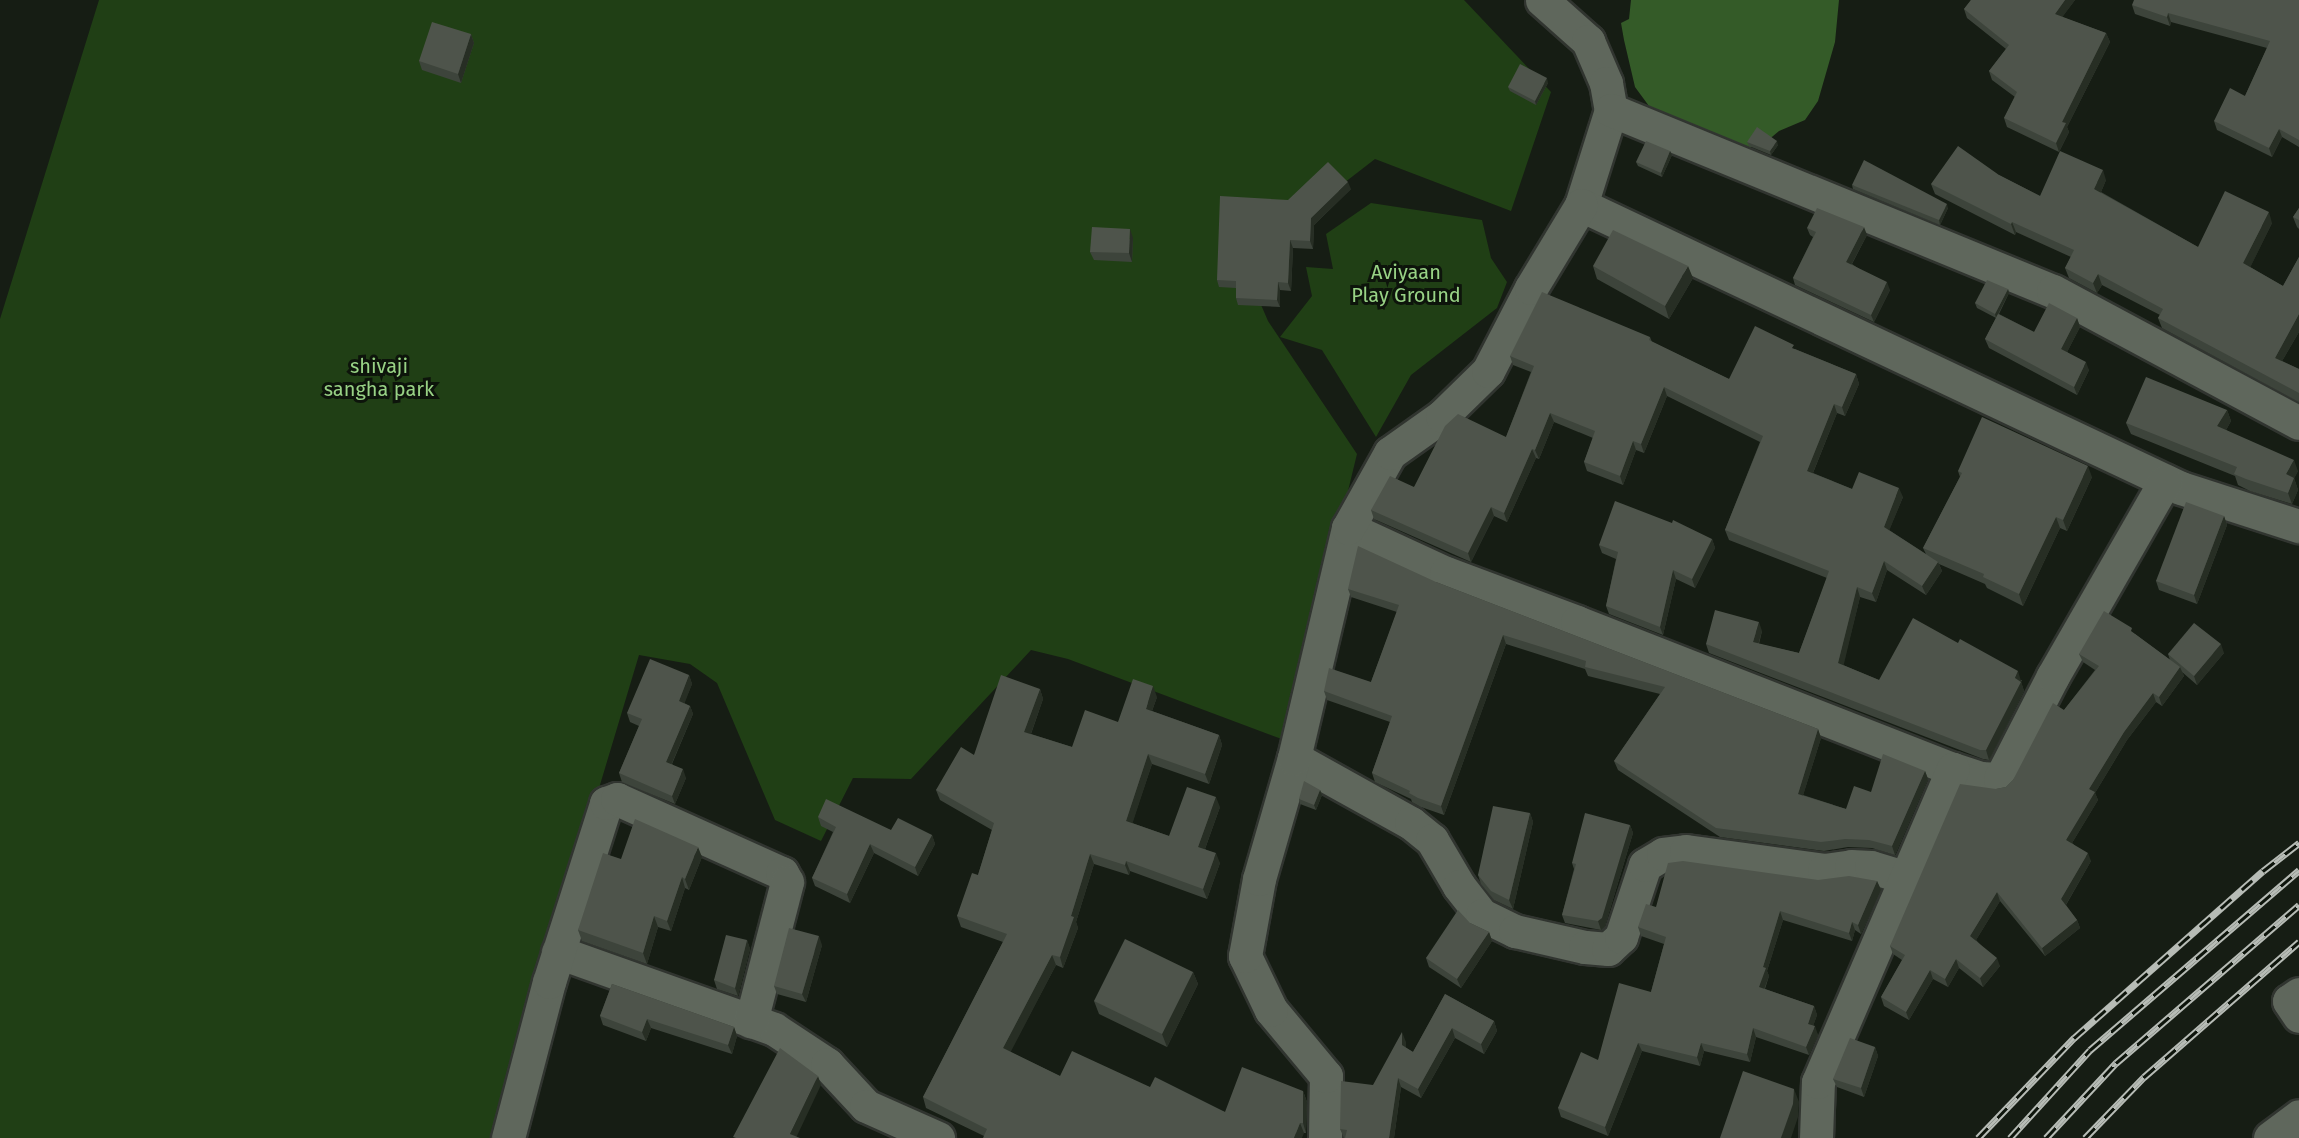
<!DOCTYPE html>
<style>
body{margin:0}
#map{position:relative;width:2299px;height:1138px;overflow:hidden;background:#161d14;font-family:"Fira Sans",sans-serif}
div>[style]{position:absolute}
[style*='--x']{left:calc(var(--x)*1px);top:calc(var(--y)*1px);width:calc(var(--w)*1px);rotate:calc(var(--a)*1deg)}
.green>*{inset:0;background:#203f15}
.water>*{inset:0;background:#345b28}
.roads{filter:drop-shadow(2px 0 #313530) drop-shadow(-2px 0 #313530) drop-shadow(0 2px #313530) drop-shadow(0 -2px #313530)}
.minor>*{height:33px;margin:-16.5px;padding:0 16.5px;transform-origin:16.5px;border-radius:16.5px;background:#5f675c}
.rail>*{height:7px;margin-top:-3.5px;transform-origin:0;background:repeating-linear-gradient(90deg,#0d140b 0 14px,#b7bcb6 0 28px);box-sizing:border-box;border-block:2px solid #b7bcb6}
.wall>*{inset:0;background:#3d443b}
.shaded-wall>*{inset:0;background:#272e24}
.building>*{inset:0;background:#4e544b}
span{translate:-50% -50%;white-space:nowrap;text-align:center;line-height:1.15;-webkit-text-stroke:6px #0d140b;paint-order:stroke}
.park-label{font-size:20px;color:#98d285}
</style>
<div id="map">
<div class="green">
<i style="clip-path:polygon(99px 0,1464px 0,1551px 92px,1511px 211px,1375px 159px,1291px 224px,1256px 293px,1268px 321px,1357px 454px,1287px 741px,1068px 659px,1031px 650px,911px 779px,853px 778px,821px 841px,775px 820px,717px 683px,690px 664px,639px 655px,494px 1138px,0 1138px,0 319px)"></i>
<i style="clip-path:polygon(1371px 203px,1482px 220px,1491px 258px,1507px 282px,1497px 308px,1411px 375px,1376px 437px,1322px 350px,1280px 337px,1312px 296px,1306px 267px,1333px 269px,1326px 234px)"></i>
</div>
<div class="water">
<i style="clip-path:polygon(1631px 0,1839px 0,1835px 42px,1818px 101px,1805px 120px,1779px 131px,1760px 147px,1741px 147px,1657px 117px,1635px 87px,1624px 40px,1621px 23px,1629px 19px)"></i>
</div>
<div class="roads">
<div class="minor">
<i style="--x:1542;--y:0;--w:62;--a:41.7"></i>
<i style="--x:1588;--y:41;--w:46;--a:66.8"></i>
<i style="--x:1606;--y:83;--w:27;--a:80"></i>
<i style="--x:1611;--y:110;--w:100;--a:107.5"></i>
<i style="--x:1581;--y:205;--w:663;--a:25.25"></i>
<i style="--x:2181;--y:488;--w:124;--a:17.9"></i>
<i style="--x:1611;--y:110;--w:478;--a:22.3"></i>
<i style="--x:2053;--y:291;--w:279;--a:28.2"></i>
<i style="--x:1348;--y:528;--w:108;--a:24.7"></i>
<i style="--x:1446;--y:573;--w:140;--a:20.5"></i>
<i style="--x:1577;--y:622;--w:404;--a:21.4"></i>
<i style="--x:1953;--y:769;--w:28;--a:18"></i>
<i style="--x:1980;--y:778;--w:20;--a:3"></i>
<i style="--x:2000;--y:779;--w:116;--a:-62.8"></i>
<i style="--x:2053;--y:676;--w:225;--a:-60.1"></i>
<i style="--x:1294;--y:758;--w:134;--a:29.1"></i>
<i style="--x:1411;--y:823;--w:27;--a:39"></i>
<i style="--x:1432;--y:840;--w:53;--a:59.6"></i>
<i style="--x:1459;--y:886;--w:37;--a:52"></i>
<i style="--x:1482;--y:915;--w:37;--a:26"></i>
<i style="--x:1515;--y:931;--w:72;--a:12.9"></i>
<i style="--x:1585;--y:947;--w:23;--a:5"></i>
<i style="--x:1608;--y:949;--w:18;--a:-43"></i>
<i style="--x:1621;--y:937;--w:76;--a:-71.6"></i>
<i style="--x:1645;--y:865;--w:21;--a:-31"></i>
<i style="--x:1663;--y:854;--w:23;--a:-7"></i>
<i style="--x:1686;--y:851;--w:139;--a:7.8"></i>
<i style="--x:1824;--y:870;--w:27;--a:-8"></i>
<i style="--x:1851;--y:866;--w:20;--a:3"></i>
<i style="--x:1871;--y:867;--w:37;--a:17"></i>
<i style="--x:558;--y:952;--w:229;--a:19.6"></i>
<i style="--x:774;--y:1029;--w:64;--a:33.4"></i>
<i style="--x:827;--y:1064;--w:57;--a:47.1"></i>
<i style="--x:866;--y:1106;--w:79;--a:24"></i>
<i style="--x:2299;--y:994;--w:12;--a:145"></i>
<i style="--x:2289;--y:1001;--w:18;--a:56"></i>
<i style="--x:508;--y:1138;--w:161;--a:-75.3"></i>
<i style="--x:549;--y:982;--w:188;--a:-72.3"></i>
<i style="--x:606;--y:803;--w:12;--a:-20"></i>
<i style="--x:617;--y:799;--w:181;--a:24.2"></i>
<i style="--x:782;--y:873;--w:10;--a:61"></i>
<i style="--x:787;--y:882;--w:144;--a:104.5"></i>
<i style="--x:1325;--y:1138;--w:62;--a:-89.1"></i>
<i style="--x:1326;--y:1076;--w:86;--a:-129.8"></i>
<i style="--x:1271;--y:1010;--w:60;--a:-115.7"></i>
<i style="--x:1245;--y:956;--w:78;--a:-79.7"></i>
<i style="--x:1259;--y:879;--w:126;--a:-73.9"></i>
<i style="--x:1294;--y:758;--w:236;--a:-76.8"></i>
<i style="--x:1348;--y:528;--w:86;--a:-60.8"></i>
<i style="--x:1390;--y:453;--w:64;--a:-35.4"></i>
<i style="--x:1442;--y:416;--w:64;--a:-44.4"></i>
<i style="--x:1488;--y:371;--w:93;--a:-62.6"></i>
<i style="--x:1531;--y:288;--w:97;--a:-58.9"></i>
<i style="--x:1816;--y:1138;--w:56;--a:-88"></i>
<i style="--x:1818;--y:1082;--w:341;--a:-66.7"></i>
<i style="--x:2270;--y:1138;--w:36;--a:-37"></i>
</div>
</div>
<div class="rail">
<i style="--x:1978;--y:1138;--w:139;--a:-46.2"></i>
<i style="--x:2074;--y:1038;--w:252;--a:-41.5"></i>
<i style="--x:2263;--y:871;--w:46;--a:-37.9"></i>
<i style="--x:2010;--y:1138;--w:119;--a:-47.7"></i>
<i style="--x:2090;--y:1050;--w:276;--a:-40.7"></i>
<i style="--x:2046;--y:1138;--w:103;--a:-47"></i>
<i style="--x:2116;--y:1063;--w:242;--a:-40.8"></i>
<i style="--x:2085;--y:1138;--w:85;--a:-46"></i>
<i style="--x:2144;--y:1077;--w:206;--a:-41.1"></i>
</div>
<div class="wall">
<i style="clip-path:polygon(1971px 0,2075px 0,2062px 17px,2106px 33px,2110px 42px,2067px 127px,2069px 132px,2059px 152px,2007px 127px,2004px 118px,2015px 97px,1992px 80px,1989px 71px,2006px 49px,1967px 18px,1964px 9px)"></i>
<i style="clip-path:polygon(2299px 0,2299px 147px,2282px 137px,2272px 157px,2217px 130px,2214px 121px,2245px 96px,2267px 48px,2171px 22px,2170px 26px,2135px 14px,2132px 5px)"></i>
<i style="clip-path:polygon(471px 34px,474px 43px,461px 83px,422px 70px,419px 61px)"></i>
<i style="clip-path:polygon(1548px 83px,1536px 105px,1510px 91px,1508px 87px)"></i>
<i style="clip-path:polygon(1747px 142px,1778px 145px,1771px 155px,1749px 146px)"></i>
<i style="clip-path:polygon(1670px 151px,1672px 155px,1662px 177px,1638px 166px,1636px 162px)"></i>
<i style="clip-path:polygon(1999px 175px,2040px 196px,2106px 180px,2101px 192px,2198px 247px,2272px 223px,2250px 267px,2283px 286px,2299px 257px,2299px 332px,2282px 361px,2299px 369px,2299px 402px,2162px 328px,2158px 318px,2160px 315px,2102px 285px,2097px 293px,2069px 278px,2065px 268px,2071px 257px,2016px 232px,2015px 235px,1935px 194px,1931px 184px)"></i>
<i style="clip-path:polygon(1852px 185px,1948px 208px,1940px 225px,1853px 189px)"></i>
<i style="clip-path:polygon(1351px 189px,1314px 225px,1313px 249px,1293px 248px,1291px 291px,1280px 290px,1280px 307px,1238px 305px,1236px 298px,1236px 288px,1219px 287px,1217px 280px,1288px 200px)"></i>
<i style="clip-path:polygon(2299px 208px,2299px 229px,2297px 227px,2293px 217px)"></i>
<i style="clip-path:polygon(1807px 228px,1867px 235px,1852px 264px,1890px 290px,1874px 322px,1795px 285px,1793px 278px,1813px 237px,1810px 235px)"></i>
<i style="clip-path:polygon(1133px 238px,1132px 262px,1094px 260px,1090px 252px)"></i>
<i style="clip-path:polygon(1593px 266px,1693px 278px,1669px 319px,1597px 279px)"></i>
<i style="clip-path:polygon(2008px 289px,2009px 293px,1999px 314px,2034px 332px,2077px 318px,2080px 327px,2067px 352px,2089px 370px,2077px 395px,1989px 348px,1985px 339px,1996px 318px,1977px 308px,1975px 303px)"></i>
<i style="clip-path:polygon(1650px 337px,1652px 342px,1729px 379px,1795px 349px,1856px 374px,1859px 384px,1845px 416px,1837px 413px,1813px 473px,1852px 489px,1903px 497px,1889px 530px,1926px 554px,1923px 548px,1960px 477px,1958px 471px,2092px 477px,2067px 531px,2060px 528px,2023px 606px,1987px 588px,1985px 584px,1939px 564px,1942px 571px,1926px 595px,1887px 570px,1876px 602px,1860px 597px,1843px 665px,1879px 680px,2022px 680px,2021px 682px,2024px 691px,1989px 760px,1983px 759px,1709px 653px,1706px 644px,1762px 631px,1759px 644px,1799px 653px,1827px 578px,1729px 540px,1725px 530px,1760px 442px,1667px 396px,1644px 453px,1636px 450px,1623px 485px,1587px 471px,1584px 462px,1593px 438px,1554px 422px,1539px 459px,1536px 458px,1507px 522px,1494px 516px,1471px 562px,1374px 519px,1371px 510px,1506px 437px,1531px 372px,1513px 365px,1510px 356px)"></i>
<i style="clip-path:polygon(2227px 410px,2231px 421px,2226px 430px,2298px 471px,2294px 478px,2298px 490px,2292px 504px,2250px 491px,2238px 485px,2235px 476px,2131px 434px,2126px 423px)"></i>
<i style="clip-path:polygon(2224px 516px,2227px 525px,2197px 604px,2159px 590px,2156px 581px)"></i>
<i style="clip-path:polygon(1712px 539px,1715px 548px,1695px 588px,1676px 579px,1663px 635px,1609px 614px,1606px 606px,1616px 559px,1602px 553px,1599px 545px)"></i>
<i style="clip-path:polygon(1436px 582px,1818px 729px,1821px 738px,1803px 795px,1846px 809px,1871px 792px,1925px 771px,1928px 779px,1895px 855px,1872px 848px,1848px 847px,1824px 851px,1720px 837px,1618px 770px,1614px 761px,1660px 694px,1588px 676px,1585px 669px,1506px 644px,1444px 815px,1421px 807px,1412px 802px,1411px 799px,1375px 782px,1372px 773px,1390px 722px,1327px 700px,1324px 691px,1371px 682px,1397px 612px,1351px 597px,1348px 589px)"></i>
<i style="clip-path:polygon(2135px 634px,2170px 660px,2168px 654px,2224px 653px,2197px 685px,2182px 672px,2184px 676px,2162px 706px,2156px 702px,2127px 740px,2095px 793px,2098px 800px,2072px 843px,2091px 861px,2066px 905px,2077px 920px,2080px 928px,2045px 956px,2000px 901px,1976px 940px,2000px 966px,1983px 987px,1959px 968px,1948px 987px,1933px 979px,1909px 1020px,1884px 1006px,1881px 997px,1902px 960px,1893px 954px,1890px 946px,1996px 789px,2006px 787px,2013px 780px,2064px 710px,2095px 670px,2083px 662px,2079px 654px)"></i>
<i style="clip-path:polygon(689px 675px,692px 684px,684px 703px,690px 706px,693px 714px,672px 764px,686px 778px,675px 804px,622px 782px,619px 773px,639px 726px,630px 722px,627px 713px)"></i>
<i style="clip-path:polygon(1040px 689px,1043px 699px,1031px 734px,1072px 747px,1118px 722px,1157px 697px,1152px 711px,1219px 735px,1222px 745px,1209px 784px,1152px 764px,1132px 823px,1169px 836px,1220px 807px,1205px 849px,1220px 863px,1207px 899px,1130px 871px,1129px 875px,1094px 864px,1076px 922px,1078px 928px,1063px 968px,1056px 965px,1010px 1052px,1060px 1076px,1150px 1087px,1225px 1112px,1303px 1091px,1307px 1102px,1306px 1133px,984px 1136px,926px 1108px,923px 1097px,1003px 942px,961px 927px,957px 916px,978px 875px,992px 830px,940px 800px,936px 790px,974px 755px)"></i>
<i style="clip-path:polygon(1320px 790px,1322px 795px,1316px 810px,1300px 804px,1299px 799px)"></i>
<i style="clip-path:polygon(1530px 813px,1533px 822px,1513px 909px,1494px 900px,1481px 884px,1478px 875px)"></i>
<i style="clip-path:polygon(818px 817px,891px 830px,932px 835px,935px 844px,918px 876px,874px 853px,850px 903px,815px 886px,812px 878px,833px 832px,821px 826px)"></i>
<i style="clip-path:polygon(1630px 825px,1633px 833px,1605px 926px,1601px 930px,1565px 923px,1562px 915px,1574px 869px,1572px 863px)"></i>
<i style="clip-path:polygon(702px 857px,689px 890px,685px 888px,671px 931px,658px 927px,647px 964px,582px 941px,578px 930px,621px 859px)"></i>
<i style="clip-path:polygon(1818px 880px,1877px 881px,1881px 890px,1861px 934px,1855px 930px,1852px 941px,1783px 920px,1767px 971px,1769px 976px,1765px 989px,1814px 1006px,1817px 1015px,1813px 1026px,1818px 1035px,1809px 1055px,1756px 1037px,1750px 1062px,1704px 1051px,1700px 1066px,1642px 1051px,1608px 1136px,1561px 1117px,1558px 1108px,1598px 1060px,1651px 992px,1664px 944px,1641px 936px,1638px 927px,1656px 907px)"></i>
<i style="clip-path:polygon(1470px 923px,1489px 932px,1492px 941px,1461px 988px,1429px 967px,1426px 958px)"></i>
<i style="clip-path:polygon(747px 940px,750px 949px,738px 996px,717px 989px,714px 980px)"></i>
<i style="clip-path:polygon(822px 945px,806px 1002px,777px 994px,774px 986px)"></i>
<i style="clip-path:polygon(1193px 972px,1198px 984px,1167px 1047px,1099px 1014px,1094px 1001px)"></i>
<i style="clip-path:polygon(612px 984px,734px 1027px,737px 1036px,732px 1054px,651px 1028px,646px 1041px,603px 1025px,600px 1016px)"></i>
<i style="clip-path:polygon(1445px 994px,1494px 1021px,1497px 1031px,1484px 1054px,1455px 1038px,1421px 1098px,1401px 1087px,1394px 1138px,1344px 1138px,1340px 1129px,1406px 1042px,1406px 1048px,1413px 1052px)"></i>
<i style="clip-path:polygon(1875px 1047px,1878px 1056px,1864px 1097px,1837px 1087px,1833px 1079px)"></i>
</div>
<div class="shaded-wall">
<i style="clip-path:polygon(2065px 0,2075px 0,2058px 23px,2055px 14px)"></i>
<i style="clip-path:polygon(2168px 13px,2171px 22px,2170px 26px,2167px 17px)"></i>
<i style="clip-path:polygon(2106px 33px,2110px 42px,2067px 127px,2069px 132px,2059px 152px,2056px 143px,2062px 122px)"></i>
<i style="clip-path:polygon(471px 34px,474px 43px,461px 83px,458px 74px)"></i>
<i style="clip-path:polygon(1547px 78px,1548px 83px,1536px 105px,1535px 101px)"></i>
<i style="clip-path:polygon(2279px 129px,2282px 137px,2272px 157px,2269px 148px)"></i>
<i style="clip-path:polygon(1777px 141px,1778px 145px,1771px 155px,1770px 151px)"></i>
<i style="clip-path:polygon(1670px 151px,1672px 155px,1662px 177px,1661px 173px)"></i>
<i style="clip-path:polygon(2103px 170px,2106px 180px,2098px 199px,2094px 189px)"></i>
<i style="clip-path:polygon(1348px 182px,1351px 189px,1314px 225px,1313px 249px,1310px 241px,1311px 218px)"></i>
<i style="clip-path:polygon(1947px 204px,1948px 208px,1940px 225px,1939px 220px)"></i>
<i style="clip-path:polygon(2269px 212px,2272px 223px,2247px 274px,2243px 263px)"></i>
<i style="clip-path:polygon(2012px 222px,2016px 232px,2015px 235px,2011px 224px)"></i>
<i style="clip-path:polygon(1864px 227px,1867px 235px,1849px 269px,1846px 262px)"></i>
<i style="clip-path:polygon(1130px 229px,1133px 238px,1132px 262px,1129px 253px)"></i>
<i style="clip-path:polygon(1290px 240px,1293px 248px,1291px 291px,1288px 283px)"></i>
<i style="clip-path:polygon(1688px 266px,1693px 278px,1669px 319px,1665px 306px)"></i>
<i style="clip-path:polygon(2098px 274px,2102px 285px,2097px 293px,2093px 283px)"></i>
<i style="clip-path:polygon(1278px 282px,1280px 290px,1280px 307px,1277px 300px)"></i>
<i style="clip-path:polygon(1887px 282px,1890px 290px,1874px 322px,1871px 315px)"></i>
<i style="clip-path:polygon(2008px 289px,2009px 293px,1996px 318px,1995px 314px)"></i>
<i style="clip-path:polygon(2299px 314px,2299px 332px,2278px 368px,2275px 358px)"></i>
<i style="clip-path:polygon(2077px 318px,2080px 327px,2064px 358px,2061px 349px)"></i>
<i style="clip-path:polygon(2086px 362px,2089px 370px,2077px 395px,2074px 387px)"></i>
<i style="clip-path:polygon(1856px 374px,1859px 384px,1845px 416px,1842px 407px)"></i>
<i style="clip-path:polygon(1664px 387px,1667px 396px,1644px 453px,1641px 444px)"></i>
<i style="clip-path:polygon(1834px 404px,1837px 413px,1810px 480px,1807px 471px)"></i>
<i style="clip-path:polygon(2227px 410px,2231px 421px,2222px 437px,2217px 426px)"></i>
<i style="clip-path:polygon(1550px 413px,1554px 422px,1539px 459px,1535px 450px)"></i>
<i style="clip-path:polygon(1633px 441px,1636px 450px,1623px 485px,1620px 476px)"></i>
<i style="clip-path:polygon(1532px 449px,1536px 458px,1507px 522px,1504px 513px)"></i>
<i style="clip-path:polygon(2294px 460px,2298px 471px,2291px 485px,2286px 474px)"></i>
<i style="clip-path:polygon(2088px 466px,2092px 477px,2067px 531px,2063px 520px)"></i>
<i style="clip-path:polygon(2294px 478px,2298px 490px,2292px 504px,2288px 493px)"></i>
<i style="clip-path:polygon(1899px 488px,1903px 497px,1887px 536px,1884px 527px)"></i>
<i style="clip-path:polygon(1491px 507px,1494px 516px,1471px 562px,1468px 553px)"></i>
<i style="clip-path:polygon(2224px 516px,2227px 525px,2197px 604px,2194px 595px)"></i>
<i style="clip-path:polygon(2056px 517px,2060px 528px,2023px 606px,2019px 594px)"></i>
<i style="clip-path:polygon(1712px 539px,1715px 548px,1695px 588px,1692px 579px)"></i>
<i style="clip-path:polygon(1884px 561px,1887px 570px,1876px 602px,1872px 593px)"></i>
<i style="clip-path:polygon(1938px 562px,1942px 571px,1926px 595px,1922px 586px)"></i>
<i style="clip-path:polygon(1673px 570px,1676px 579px,1663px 635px,1660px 627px)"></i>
<i style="clip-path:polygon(1857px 587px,1860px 597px,1842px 672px,1838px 663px)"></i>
<i style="clip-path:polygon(1759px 622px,1762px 631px,1756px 652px,1753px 642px)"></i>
<i style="clip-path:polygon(1503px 635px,1506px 644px,1444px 815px,1441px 806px)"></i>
<i style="clip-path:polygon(2221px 644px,2224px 653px,2197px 685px,2194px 676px)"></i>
<i style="clip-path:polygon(2180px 667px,2184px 676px,2162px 706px,2159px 697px)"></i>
<i style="clip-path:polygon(2018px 671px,2024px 691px,1989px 760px,1986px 750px,2015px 678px)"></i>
<i style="clip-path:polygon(689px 675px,692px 684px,682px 710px,679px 701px)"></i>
<i style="clip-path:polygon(1153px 686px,1157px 697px,1149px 719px,1146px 709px)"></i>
<i style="clip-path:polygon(1040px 689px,1043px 699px,1028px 742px,1024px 732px)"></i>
<i style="clip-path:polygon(2153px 693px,2156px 702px,2127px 740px,2095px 793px,2098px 800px,2069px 848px,2066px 840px,2089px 789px,2124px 732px)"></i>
<i style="clip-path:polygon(690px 706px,693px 714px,669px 770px,666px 762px)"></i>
<i style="clip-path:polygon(1818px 729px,1821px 738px,1801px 802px,1798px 794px)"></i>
<i style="clip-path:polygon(1219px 735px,1222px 745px,1209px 784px,1205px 774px)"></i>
<i style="clip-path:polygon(1148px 754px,1152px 764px,1130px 831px,1126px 821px)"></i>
<i style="clip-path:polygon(683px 769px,686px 778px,675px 804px,672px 796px)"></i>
<i style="clip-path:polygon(1925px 771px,1928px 779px,1895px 855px,1892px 846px)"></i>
<i style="clip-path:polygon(1320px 790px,1322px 795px,1316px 810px,1314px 805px)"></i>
<i style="clip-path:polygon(1216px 797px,1220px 807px,1202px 857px,1198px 847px)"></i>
<i style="clip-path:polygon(1530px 813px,1533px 822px,1513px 909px,1509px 900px)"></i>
<i style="clip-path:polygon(1630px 825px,1633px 833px,1605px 926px,1601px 930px,1598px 921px)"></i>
<i style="clip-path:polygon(932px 835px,935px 844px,918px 876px,915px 867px)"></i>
<i style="clip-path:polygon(870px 844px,874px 853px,850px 903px,847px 894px)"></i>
<i style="clip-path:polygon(698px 847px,702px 857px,689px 890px,685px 879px)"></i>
<i style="clip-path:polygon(1216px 853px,1220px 863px,1207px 899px,1203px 889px)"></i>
<i style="clip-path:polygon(2088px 853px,2091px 861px,2064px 908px,2061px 899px)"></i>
<i style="clip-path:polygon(1090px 854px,1094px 864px,1076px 922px,1078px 928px,1063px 968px,1060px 957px,1071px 916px)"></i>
<i style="clip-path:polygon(1126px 861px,1130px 871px,1129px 875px,1125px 865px)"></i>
<i style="clip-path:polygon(682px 877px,685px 888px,671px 931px,667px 921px)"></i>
<i style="clip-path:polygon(1877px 881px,1881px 890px,1861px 934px,1858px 925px)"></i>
<i style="clip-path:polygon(1997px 892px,2000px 901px,1973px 945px,1970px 936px)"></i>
<i style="clip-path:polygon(1780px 911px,1783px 920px,1767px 971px,1769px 976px,1762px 995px,1759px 987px,1763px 967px)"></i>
<i style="clip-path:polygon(654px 916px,658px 927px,647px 964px,643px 953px)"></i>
<i style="clip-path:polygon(2077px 920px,2080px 928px,2045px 956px,2042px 948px)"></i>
<i style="clip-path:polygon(1852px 922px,1855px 930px,1852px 941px,1849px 933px)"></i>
<i style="clip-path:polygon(1489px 932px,1492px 941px,1461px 988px,1457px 979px)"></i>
<i style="clip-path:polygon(819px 936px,822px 945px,806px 1002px,802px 994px)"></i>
<i style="clip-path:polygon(747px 940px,750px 949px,738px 996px,735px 988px)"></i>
<i style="clip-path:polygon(1052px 955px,1056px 965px,1007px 1059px,1003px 1048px)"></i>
<i style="clip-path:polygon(1997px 958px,2000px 966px,1983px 987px,1980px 978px)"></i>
<i style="clip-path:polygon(1956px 959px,1959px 968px,1948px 987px,1945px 979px)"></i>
<i style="clip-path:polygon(1930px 970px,1933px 979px,1909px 1020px,1906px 1012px)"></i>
<i style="clip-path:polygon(1193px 972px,1198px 984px,1167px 1047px,1162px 1034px)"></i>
<i style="clip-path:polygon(1814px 1006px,1817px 1015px,1811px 1032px,1808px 1024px)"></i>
<i style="clip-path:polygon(647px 1019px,651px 1028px,646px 1041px,642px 1032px)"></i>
<i style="clip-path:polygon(1494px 1021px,1497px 1031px,1484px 1054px,1481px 1044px)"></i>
<i style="clip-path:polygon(1815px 1026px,1818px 1035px,1809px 1055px,1806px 1047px)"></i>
<i style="clip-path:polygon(734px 1027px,737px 1036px,732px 1054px,728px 1045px)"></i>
<i style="clip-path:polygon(1452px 1028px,1455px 1038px,1421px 1098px,1418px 1089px)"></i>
<i style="clip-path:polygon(1753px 1028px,1756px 1037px,1750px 1062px,1747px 1054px)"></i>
<i style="clip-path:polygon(1402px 1032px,1406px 1042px,1406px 1055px,1402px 1045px)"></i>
<i style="clip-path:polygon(1638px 1043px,1642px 1051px,1608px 1136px,1605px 1127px)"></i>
<i style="clip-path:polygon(1701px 1043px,1704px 1051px,1700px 1066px,1697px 1057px)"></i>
<i style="clip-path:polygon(1875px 1047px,1878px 1056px,1864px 1097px,1861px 1088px)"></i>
<i style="clip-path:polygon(818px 1076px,821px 1085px,796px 1138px,790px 1134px)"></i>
<i style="clip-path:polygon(1398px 1078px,1401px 1087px,1394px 1138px,1389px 1138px)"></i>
<i style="clip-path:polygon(1794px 1089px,1799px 1102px,1798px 1117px,1791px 1138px,1781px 1138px)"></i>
<i style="clip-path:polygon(1303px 1091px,1307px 1102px,1306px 1133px,1303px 1123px)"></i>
<i style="clip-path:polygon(1300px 1123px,1304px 1133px,1302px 1138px,1294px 1138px)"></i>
</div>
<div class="building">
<i style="clip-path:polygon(1971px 0,2065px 0,2055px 14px,2106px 33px,2062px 122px,2066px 123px,2056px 143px,2004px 118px,2017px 92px,1989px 71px,2009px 45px,1964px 9px)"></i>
<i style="clip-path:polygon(2134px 0,2299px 0,2299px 140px,2279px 129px,2269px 148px,2214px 121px,2230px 88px,2245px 96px,2270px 41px,2168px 13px,2167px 17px,2132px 5px)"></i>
<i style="clip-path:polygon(432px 22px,471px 34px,458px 74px,419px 61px)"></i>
<i style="clip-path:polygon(1520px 64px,1547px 78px,1535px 101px,1508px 87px)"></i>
<i style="clip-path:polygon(1757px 127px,1777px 141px,1770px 151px,1747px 142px)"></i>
<i style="clip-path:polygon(1646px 141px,1670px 151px,1661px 173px,1636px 162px)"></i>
<i style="clip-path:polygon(1958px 146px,1999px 175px,2040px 196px,2060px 151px,2103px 170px,2094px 189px,2198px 247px,2225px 191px,2269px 212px,2243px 263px,2283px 286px,2299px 257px,2299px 314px,2275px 358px,2299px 369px,2299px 393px,2158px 318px,2163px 309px,2098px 274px,2093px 283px,2065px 268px,2074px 250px,2012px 222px,2011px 224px,1931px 184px)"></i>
<i style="clip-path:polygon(1864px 160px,1947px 204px,1939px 220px,1852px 185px)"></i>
<i style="clip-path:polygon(1328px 162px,1348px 182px,1311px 218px,1310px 241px,1290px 240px,1288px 283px,1278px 282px,1277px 300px,1236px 298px,1236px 281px,1217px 280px,1220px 196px,1288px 200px)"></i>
<i style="clip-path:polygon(1817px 208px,1864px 227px,1846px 262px,1887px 282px,1871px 315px,1793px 278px,1816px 232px,1807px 228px)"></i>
<i style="clip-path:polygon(2299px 208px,2299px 220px,2293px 217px)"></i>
<i style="clip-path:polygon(1092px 227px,1130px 229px,1129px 253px,1090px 252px)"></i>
<i style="clip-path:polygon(1613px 230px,1688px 266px,1665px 306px,1593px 266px)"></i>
<i style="clip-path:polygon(1987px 280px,2008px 289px,1995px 314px,1975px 303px)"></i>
<i style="clip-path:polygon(1542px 292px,1650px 337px,1649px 340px,1729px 379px,1755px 326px,1794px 345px,1792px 348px,1856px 374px,1842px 407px,1834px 404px,1807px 471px,1852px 489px,1859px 472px,1899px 488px,1884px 527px,1938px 562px,1922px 586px,1884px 561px,1872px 593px,1857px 587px,1838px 663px,1879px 680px,1913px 618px,1958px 643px,1960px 639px,2018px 671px,2015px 678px,2021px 682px,1986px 750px,1980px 750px,1706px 644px,1715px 610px,1759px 622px,1753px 642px,1799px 653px,1829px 571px,1725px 530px,1763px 436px,1664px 387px,1641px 444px,1633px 441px,1620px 476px,1584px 462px,1595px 431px,1550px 413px,1535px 450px,1532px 449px,1504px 513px,1491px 507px,1468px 553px,1371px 510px,1390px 476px,1414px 487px,1445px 426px,1458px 414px,1506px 437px,1534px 366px,1510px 356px)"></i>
<i style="clip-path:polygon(2049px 303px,2077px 318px,2061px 349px,2086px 362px,2074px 387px,1985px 339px,1998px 314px,2034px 332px)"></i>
<i style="clip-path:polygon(2146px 377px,2227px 410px,2217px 426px,2294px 460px,2286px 474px,2294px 478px,2288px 493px,2246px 479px,2234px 474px,2237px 467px,2126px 423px)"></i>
<i style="clip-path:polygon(1982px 417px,2088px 466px,2063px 520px,2056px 517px,2019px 594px,1983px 577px,1984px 574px,1923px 548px,1962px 473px,1958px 471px)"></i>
<i style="clip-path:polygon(1615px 501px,1672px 523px,1673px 520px,1712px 539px,1692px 579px,1673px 570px,1660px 627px,1606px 606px,1618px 552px,1599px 545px)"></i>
<i style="clip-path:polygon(2186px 502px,2224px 516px,2194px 595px,2156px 581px)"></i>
<i style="clip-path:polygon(1358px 546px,1436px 582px,1818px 729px,1798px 794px,1846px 809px,1854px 786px,1871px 792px,1883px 754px,1925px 771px,1892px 846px,1869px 840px,1845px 839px,1821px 842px,1716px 828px,1614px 761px,1665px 687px,1585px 667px,1586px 661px,1503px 635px,1441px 806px,1418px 798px,1409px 793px,1410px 791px,1372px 773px,1392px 716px,1324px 691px,1329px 668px,1371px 682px,1399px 605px,1348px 589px)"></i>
<i style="clip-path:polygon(2104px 611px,2132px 628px,2131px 631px,2180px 667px,2159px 697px,2153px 693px,2124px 732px,2089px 789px,2095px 792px,2066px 840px,2088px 853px,2061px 899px,2077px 920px,2042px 948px,1997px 892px,1970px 936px,1997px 958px,1980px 978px,1956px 959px,1945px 979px,1930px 970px,1906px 1012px,1881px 997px,1905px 955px,1890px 946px,1960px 784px,1996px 789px,2006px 787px,2013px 780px,2053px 703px,2064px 710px,2099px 666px,2079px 654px)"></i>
<i style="clip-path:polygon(2194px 623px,2221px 644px,2194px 676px,2168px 654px)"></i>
<i style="clip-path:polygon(650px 659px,689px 675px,679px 701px,690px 706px,666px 762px,683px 769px,672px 796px,619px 773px,642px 719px,627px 713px)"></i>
<i style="clip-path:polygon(1001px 675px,1040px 689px,1024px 732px,1072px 747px,1085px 710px,1118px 722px,1133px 679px,1153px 686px,1146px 709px,1219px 735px,1205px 774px,1148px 754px,1126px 821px,1169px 836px,1187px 787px,1216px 797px,1198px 847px,1216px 853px,1203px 889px,1126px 861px,1125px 865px,1090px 854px,1071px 916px,1074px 917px,1060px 957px,1052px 955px,1003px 1048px,1060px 1076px,1072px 1051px,1150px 1087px,1155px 1077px,1225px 1112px,1242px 1067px,1303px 1091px,1303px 1123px,1300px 1123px,1294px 1138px,983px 1138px,987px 1129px,923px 1097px,1007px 934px,957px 916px,972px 873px,978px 875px,994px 823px,936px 790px,961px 747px,974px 755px)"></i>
<i style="clip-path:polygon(1304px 781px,1320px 790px,1314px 805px,1299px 799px)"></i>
<i style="clip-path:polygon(826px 799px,891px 830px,898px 818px,932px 835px,915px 867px,870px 844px,847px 894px,812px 878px,836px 827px,818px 817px)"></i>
<i style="clip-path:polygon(1493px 806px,1530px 813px,1509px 900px,1491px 891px,1478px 875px)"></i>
<i style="clip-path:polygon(1585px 813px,1630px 825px,1602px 918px,1598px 921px,1562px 915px,1576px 864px,1572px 863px)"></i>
<i style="clip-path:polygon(635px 819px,698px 847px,685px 879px,682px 877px,667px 921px,654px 916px,643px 953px,578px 930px,603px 853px,621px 859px)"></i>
<i style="clip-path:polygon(1683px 861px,1818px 880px,1849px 876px,1877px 881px,1858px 925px,1852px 922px,1849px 933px,1780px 911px,1763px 967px,1766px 968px,1759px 987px,1814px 1006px,1808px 1024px,1815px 1026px,1806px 1047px,1753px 1028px,1747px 1054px,1701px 1043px,1697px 1057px,1638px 1043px,1605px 1127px,1558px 1108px,1581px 1052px,1598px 1060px,1619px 983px,1651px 992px,1666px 937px,1638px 927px,1646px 904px,1656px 907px,1668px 863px)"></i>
<i style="clip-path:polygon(1458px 910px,1470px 923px,1489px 932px,1457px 979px,1426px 958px)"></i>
<i style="clip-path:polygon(789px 928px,819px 936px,802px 994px,774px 986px)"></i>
<i style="clip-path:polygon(726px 935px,747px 940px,735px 988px,714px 980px)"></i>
<i style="clip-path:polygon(1125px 939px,1193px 972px,1162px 1034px,1094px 1001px)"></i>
<i style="clip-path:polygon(612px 984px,734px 1027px,728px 1045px,647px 1019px,642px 1032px,600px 1016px)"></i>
<i style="clip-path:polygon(1445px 994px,1494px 1021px,1481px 1044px,1452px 1028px,1418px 1089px,1398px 1078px,1389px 1138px,1345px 1138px,1347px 1130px,1340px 1129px,1341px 1081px,1373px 1085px,1402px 1032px,1402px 1045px,1413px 1052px)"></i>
<i style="clip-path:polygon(1850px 1038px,1875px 1047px,1861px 1088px,1833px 1079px)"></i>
<i style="clip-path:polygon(780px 1048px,818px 1076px,790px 1134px,800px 1138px,736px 1138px,733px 1137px)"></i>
<i style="clip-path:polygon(1743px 1071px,1794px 1089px,1793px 1104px,1781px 1138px,1720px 1138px)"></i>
</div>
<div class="park-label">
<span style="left:1406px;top:284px">Aviyaan<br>Play Ground</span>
<span style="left:379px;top:378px">shivaji<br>sangha park</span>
</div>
</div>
